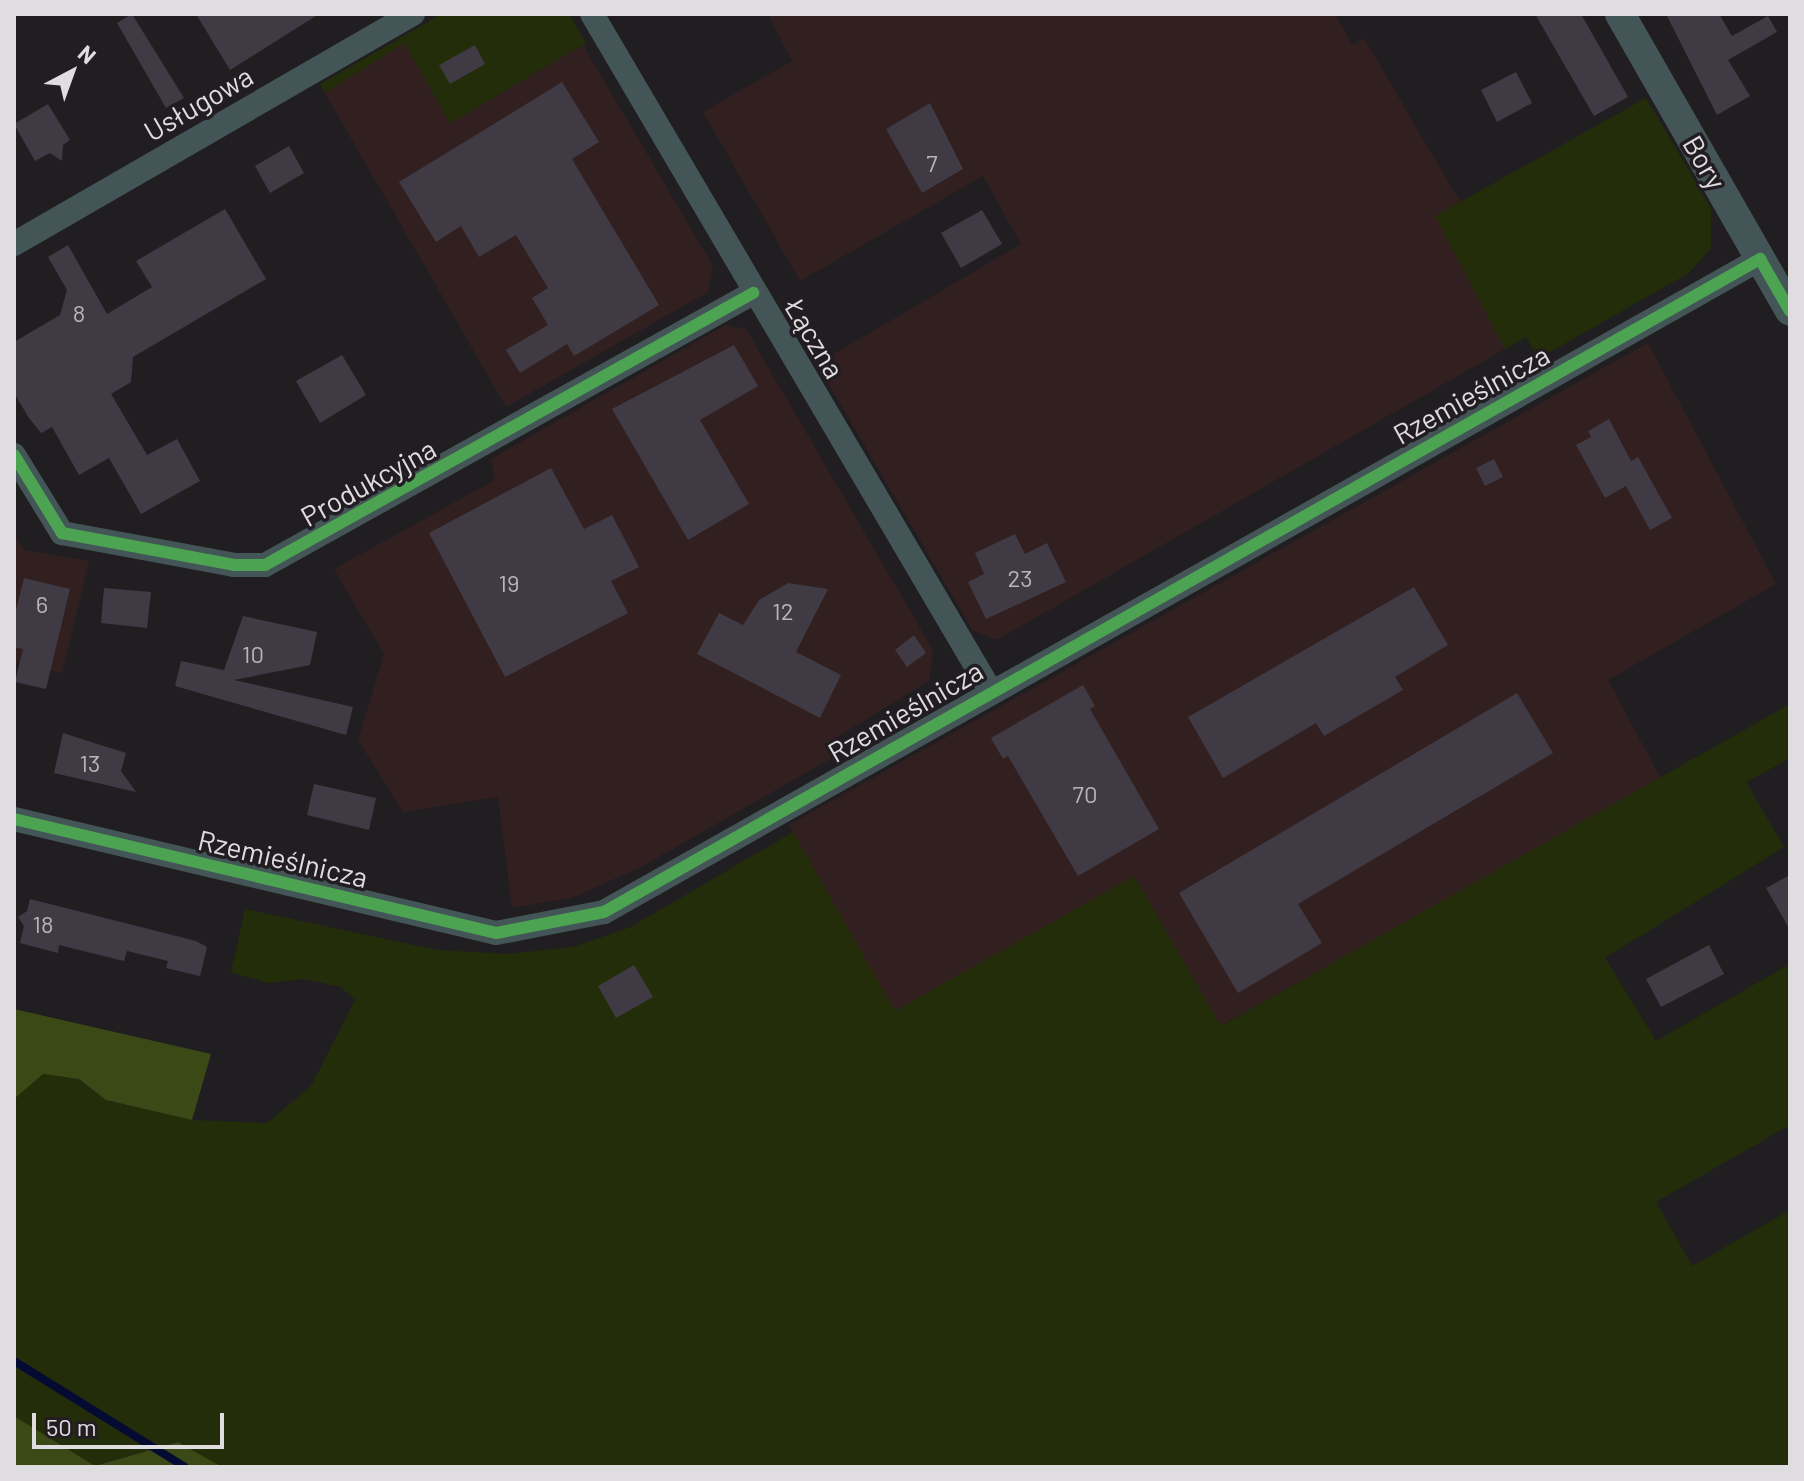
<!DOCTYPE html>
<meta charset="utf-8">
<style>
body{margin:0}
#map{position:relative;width:1804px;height:1481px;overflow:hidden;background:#211e21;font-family:Barlow,sans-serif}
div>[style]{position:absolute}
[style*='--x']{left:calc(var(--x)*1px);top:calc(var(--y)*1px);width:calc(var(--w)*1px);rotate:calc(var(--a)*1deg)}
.industrial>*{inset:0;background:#31201f}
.green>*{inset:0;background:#232d09}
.forest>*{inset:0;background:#3b4916}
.stream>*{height:8px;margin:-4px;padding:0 4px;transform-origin:4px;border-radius:4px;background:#040a31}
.building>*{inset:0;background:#403a44}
.minor>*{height:24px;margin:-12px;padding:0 12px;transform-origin:12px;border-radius:12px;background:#445557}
.tertiary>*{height:30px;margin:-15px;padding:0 15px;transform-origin:15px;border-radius:15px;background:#445557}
.cycleway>*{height:12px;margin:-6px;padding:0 6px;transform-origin:6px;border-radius:6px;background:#4ca352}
span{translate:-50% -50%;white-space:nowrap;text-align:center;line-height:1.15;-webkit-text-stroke:7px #221d22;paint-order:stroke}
.number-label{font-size:24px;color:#b8b4b9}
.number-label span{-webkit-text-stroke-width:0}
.street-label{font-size:28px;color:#e0dde0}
.frame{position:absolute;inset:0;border:16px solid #e0dde0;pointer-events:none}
.north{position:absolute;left:32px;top:32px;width:80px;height:80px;-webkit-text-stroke:6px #221d22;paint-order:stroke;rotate:41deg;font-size:22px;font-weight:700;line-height:32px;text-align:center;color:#e0dde0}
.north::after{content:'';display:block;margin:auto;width:28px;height:36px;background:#e0dde0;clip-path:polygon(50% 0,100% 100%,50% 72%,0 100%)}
.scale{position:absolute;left:32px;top:1413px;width:192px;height:36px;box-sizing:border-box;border:4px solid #e0dde0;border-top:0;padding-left:10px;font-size:24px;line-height:28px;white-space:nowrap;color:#e0dde0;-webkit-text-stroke:6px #221d22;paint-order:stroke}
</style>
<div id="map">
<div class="industrial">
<i style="clip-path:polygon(768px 14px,1335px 14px,1352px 45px,1364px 38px,1460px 202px,1436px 216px,1505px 349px,997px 640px,973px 631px,817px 364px,1021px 244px,983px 176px,800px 281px,703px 112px,792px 61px)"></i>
<i style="clip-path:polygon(404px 42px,450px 123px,583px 45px,713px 266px,708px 292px,506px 407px,325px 93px)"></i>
<i style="clip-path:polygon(726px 325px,746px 329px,933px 650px,929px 681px,834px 739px,846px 750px,641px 867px,572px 898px,512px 908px,498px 797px,403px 812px,358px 740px,384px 654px,334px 569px,495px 480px,491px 459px)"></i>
<i style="clip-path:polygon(1648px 343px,1776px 584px,1608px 680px,1661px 779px,1220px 1026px,1134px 876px,895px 1012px,789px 825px)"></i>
<i style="clip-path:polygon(14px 534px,24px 550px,89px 561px,62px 673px,14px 662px)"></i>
</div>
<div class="green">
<i style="clip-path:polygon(442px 14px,569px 14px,586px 43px,450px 123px,404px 43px,325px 93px,320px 84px)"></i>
<i style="clip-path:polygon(1646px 98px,1711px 208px,1711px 248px,1689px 273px,1543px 356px,1536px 354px,1526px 337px,1505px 349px,1435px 216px)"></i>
<i style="clip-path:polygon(1790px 704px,1790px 758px,1746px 782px,1784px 847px,1605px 958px,1656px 1041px,1790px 964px,1790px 1125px,1656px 1202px,1692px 1266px,1790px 1210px,1790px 1467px,222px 1467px,178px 1442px,95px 1466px,14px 1416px,14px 1099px,42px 1074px,79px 1079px,106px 1100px,192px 1120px,267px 1123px,311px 1086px,355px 1000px,341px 987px,304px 979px,268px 983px,231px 972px,245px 909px,437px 950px,508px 954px,573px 947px,631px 927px,793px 832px,895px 1011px,1134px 876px,1221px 1026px)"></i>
</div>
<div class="forest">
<i style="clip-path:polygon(14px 1009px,211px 1054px,192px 1120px,106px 1100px,79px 1079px,43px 1074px,14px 1099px)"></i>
<i style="clip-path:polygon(14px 1416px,95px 1466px,178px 1442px,222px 1467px,14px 1467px)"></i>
</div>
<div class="stream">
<i style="--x:14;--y:1361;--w:201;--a:31.8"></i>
</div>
<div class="building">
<i style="clip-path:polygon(132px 14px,184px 98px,166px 108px,117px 23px)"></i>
<i style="clip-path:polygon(196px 14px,319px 14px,230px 70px)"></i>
<i style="clip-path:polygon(1535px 14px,1581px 14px,1628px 97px,1594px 116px)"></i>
<i style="clip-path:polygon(1666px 14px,1719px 14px,1732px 36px,1768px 16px,1777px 32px,1728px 60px,1750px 96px,1717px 115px)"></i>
<i style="clip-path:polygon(475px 45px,485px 64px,450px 84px,439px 65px)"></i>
<i style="clip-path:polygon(1516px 72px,1532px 103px,1497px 122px,1481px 90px)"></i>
<i style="clip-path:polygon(562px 82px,599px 142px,572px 159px,659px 305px,574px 356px,567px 344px,520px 373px,506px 350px,548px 325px,532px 298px,548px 288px,516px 235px,479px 257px,461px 226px,436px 242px,399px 182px)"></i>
<i style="clip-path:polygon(930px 103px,963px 169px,922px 193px,886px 129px)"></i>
<i style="clip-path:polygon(48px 104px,70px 140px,63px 145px,62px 161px,50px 153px,35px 161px,14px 124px)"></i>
<i style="clip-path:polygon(289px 146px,304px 173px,270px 193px,255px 166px)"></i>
<i style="clip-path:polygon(225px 209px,266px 279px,133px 357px,131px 382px,111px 394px,147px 455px,177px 439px,200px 481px,141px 514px,109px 458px,79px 475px,52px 427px,41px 433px,29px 418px,14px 393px,14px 342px,60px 315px,67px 290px,48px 257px,68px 245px,107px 314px,152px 287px,136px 261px)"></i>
<i style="clip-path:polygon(982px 210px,1002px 244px,961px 268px,941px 233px)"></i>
<i style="clip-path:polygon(734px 345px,758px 386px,700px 420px,749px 504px,688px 540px,612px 409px)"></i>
<i style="clip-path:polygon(342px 355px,366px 395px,320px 423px,296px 381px)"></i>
<i style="clip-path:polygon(1609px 419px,1631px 461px,1638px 457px,1672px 518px,1650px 530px,1626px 486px,1605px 498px,1576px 445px,1591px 437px,1588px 431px)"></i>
<i style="clip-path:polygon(1494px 459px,1503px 477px,1485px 486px,1476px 468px)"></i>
<i style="clip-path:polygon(551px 468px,584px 529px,612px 515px,639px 567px,611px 581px,628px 613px,505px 677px,429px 533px)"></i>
<i style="clip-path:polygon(1015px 534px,1025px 554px,1047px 543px,1066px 582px,986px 619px,968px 582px,984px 574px,975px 553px)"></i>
<i style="clip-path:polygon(24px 578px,70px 589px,46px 689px,15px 682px,23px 649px,14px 647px,14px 618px)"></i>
<i style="clip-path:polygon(788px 583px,828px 589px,796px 652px,841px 675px,820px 718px,697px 654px,719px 613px,743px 625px,759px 600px)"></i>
<i style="clip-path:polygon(1414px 587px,1448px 645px,1395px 677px,1403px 690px,1324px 736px,1316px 723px,1223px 778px,1188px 717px)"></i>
<i style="clip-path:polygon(104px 588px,151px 592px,147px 628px,101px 623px)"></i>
<i style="clip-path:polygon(243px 616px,317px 632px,310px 665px,234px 680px,353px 707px,346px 735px,175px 686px,181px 661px,224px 670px)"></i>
<i style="clip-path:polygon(914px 635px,926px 653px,907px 667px,895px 650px)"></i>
<i style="clip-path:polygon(1083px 685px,1095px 706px,1090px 709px,1159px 829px,1078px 876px,1008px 756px,1003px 759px,991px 738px)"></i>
<i style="clip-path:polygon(1517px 693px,1553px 753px,1298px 904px,1322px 943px,1238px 993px,1179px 893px)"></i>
<i style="clip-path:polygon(63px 733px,126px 753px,121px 771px,136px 792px,54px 773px)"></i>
<i style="clip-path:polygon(314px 784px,376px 798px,369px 830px,307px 815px)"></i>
<i style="clip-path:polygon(1790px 875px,1790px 930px,1766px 888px)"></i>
<i style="clip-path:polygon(30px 899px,196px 941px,207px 947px,200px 976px,166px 968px,168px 961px,127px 951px,124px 961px,59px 945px,58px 953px,20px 943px,24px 926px,18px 917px,27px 911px)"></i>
<i style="clip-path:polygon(1709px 945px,1724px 974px,1661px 1007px,1646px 979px)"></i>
<i style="clip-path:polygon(634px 965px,653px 997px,616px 1018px,598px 986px)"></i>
</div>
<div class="minor">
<i style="--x:592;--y:14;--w:784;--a:59.51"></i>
<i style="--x:14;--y:244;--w:461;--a:-30"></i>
<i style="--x:14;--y:455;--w:92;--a:58.4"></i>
<i style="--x:62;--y:533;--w:175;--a:10.5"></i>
<i style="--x:234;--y:565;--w:31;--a:0"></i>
<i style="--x:265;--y:565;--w:559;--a:-29.13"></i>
<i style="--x:14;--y:819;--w:495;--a:13.3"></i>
<i style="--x:496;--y:933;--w:110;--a:-11"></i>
<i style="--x:604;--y:912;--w:1328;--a:-29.46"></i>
</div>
<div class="tertiary">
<i style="--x:1620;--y:14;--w:342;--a:60.2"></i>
</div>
<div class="cycleway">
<i style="--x:14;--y:455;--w:92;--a:58.4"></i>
<i style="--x:62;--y:533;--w:175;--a:10.5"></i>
<i style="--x:234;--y:565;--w:31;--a:0"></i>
<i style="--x:265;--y:565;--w:559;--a:-29.13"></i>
<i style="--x:14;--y:819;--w:495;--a:13.3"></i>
<i style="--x:496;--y:933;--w:110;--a:-11"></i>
<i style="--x:604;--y:912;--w:1328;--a:-29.46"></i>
<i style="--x:1760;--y:259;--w:60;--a:60"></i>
</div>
<div class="number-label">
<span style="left:932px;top:163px">7</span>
<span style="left:79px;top:313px">8</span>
<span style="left:1020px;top:578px">23</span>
<span style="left:509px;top:583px">19</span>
<span style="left:42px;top:604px">6</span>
<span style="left:783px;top:611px">12</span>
<span style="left:253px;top:654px">10</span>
<span style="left:90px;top:763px">13</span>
<span style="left:1085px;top:794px">70</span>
<span style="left:43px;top:924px">18</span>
</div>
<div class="street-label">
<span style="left:198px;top:103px;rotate:-30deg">Usługowa</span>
<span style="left:1705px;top:162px;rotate:60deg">Bory</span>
<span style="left:815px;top:338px;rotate:59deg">Łączna</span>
<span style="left:1471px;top:394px;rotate:-29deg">Rzemieślnicza</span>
<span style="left:368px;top:482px;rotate:-29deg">Produkcyjna</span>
<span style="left:905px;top:711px;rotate:-30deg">Rzemieślnicza</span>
<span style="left:283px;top:858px;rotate:13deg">Rzemieślnicza</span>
</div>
<div class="frame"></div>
<div class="north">N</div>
<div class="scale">50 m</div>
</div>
